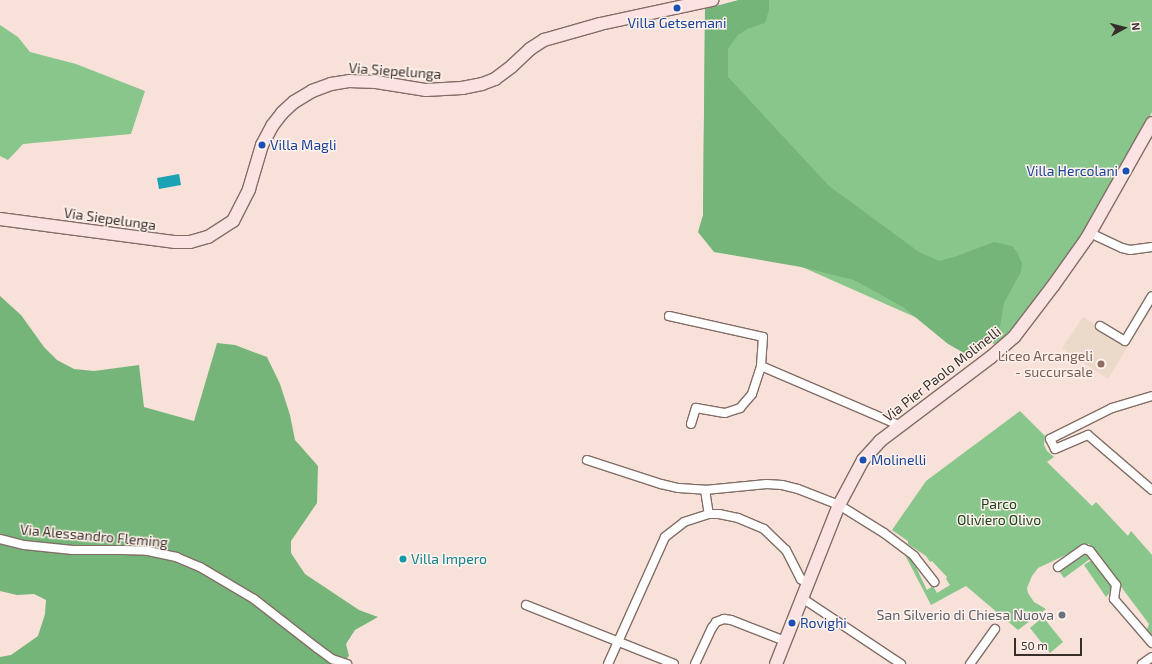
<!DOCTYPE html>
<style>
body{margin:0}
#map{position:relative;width:1152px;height:664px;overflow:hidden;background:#f8e1d9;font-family:"Exo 2",sans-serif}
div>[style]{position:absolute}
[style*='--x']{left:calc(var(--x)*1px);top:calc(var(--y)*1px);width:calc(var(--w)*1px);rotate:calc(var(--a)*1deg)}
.education>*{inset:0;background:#ebd9c9}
.green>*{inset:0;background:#88c68b}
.forest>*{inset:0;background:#75b579}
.water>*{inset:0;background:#1ba2b4}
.roads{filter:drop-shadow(1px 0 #826e67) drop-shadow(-1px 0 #826e67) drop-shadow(0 1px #826e67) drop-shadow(0 -1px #826e67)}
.street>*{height:8px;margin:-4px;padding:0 4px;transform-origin:4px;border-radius:4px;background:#fff}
.secondary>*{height:12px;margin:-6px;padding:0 6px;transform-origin:6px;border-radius:6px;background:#fce3e3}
.dots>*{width:11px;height:11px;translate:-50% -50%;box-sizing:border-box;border:2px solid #fff1eb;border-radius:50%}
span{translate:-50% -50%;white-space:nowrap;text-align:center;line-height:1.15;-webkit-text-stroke:3px #fff1eb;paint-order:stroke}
.transit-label{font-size:14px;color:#164399}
.left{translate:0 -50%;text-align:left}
.right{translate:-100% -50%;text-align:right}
.street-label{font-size:14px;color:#372e2b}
.education-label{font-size:14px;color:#785e54}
.park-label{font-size:14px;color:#17441c}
.culture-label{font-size:14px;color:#0d838f}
.worship-label{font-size:14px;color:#5b616d}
.north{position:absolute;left:1104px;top:8px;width:40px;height:40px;-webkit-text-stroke:3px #fff1eb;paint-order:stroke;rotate:83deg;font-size:11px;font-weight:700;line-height:16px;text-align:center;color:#372e2b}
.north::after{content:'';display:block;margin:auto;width:14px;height:18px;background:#372e2b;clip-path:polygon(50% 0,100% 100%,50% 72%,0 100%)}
.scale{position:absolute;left:1014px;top:638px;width:68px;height:18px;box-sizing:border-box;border:2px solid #372e2b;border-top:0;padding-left:5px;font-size:12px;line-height:14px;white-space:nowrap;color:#372e2b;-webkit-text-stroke:3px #fff1eb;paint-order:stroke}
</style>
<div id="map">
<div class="education">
<i style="clip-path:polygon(1083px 317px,1128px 346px,1108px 379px,1062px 348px)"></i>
</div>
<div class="green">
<i style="clip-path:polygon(739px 0,1152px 0,1152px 112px,1092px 225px,1012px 330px,995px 344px,951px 333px,703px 223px,705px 9px)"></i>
<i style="clip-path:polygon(0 25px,18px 37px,30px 52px,76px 64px,145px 91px,131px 134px,23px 144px,8px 160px,0 156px)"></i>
<i style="clip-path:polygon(1020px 411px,1045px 436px,1044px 445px,1047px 451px,1054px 457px,1047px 462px,1092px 506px,1096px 502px,1128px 536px,1131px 531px,1152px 555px,1152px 635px,1147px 629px,1149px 624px,1089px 544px,1038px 568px,1032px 576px,1027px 588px,1028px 593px,1034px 602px,1046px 609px,1018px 630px,966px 586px,931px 605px,904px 553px,911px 557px,927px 590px,933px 586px,937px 593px,950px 585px,946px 579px,947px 577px,932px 561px,930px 562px,926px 556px,908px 544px,908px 541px,892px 530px,926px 481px)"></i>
<i style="clip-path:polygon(1085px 552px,1090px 559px,1064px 578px,1059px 571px)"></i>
<i style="clip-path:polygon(1093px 559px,1114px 587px,1106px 597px,1084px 565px)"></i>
<i style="clip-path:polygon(1043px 617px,1063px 642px,1050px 653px,1030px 628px)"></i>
</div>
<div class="forest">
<i style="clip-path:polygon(739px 0,769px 0,769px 10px,765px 23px,747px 29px,738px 35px,728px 49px,728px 77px,829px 186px,919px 252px,939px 261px,957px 256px,994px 242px,1012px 246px,1017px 252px,1022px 263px,1021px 272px,1004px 303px,1000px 326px,994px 340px,980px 350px,972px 354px,964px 353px,948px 344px,903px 307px,854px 280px,801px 267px,714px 252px,698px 232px,703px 215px,705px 9px)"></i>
<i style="clip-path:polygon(0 296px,21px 315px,44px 347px,57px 360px,74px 369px,94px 371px,139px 365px,144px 407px,194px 421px,217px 343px,235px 345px,267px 357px,280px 384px,290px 415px,295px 440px,318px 466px,317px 503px,291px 541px,291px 553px,305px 574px,359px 610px,378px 617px,355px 630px,346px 644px,349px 656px,341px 664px,0 664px,0 657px,11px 655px,38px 636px,45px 614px,46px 600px,34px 594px,17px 595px,0 591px)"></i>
</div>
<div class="water">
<i style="clip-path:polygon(179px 174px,181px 185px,159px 189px,157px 178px)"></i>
</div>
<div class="roads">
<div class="street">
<i style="--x:1090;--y:233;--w:35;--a:25"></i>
<i style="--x:1122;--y:248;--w:8;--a:14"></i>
<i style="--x:1130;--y:250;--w:22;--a:-8"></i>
<i style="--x:669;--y:316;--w:96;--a:12.6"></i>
<i style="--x:763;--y:337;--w:29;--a:94"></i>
<i style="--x:761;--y:366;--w:152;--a:23.2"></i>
<i style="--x:1100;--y:326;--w:29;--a:31"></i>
<i style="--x:1125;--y:341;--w:52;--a:-59"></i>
<i style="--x:1152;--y:396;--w:42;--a:163.3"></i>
<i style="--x:1112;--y:408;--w:69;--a:153.4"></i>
<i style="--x:1050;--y:439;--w:11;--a:63"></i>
<i style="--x:1055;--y:449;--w:36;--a:-23"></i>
<i style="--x:1088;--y:435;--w:84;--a:40.7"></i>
<i style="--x:691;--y:424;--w:17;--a:-73"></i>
<i style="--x:696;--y:408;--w:29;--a:10"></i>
<i style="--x:725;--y:413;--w:16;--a:-18"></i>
<i style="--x:740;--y:408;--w:18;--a:-49"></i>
<i style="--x:752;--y:394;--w:29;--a:-72"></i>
<i style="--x:587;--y:460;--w:78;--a:18"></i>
<i style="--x:661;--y:484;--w:18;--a:13"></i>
<i style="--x:679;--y:488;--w:26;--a:4"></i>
<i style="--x:705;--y:490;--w:62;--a:-5.5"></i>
<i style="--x:767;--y:484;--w:15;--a:4"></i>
<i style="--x:782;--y:485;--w:16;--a:14"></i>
<i style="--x:798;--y:489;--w:44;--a:21.3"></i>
<i style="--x:839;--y:505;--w:53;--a:31.9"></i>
<i style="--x:884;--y:533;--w:38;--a:37"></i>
<i style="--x:914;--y:556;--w:33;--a:52"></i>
<i style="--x:705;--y:490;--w:24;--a:81"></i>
<i style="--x:0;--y:539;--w:25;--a:14"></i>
<i style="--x:24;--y:545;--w:49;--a:5.8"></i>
<i style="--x:73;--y:550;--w:50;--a:0"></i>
<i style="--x:123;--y:550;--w:25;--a:2"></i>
<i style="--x:148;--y:551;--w:29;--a:12"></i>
<i style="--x:176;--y:557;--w:26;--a:23"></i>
<i style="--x:200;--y:567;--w:63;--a:30.7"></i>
<i style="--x:254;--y:599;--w:80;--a:37.9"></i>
<i style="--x:317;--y:648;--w:19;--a:36"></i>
<i style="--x:332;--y:659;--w:16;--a:18"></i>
<i style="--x:1058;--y:567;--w:32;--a:-35"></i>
<i style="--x:1084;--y:549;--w:6;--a:18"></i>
<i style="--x:1090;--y:551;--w:43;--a:52.6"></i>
<i style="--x:1116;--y:585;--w:14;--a:98"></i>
<i style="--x:1114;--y:599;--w:58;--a:49.2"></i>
<i style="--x:802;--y:598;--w:119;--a:33.7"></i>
<i style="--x:526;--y:605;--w:159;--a:21.7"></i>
<i style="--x:608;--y:664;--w:139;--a:-65.8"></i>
<i style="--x:665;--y:537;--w:24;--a:-38"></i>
<i style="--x:684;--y:522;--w:26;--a:-18"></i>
<i style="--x:709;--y:514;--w:10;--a:0"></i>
<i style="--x:719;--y:514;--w:19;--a:12"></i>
<i style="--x:738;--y:518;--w:28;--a:23"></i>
<i style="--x:764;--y:529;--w:30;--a:44"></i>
<i style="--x:786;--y:550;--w:33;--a:63"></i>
<i style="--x:801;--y:579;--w:9;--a:36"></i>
<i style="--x:695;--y:664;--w:40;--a:-65"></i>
<i style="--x:712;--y:628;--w:7;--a:-56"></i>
<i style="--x:716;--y:622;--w:9;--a:-21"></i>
<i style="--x:724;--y:619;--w:7;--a:8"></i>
<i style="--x:731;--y:620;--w:58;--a:21.3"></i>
<i style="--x:970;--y:664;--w:43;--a:-54.5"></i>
<i style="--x:1142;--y:664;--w:12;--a:-35"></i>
</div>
<div class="secondary">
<i style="--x:0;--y:219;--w:177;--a:7.5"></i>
<i style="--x:175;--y:242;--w:15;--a:0"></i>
<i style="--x:190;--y:242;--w:19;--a:-16"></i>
<i style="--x:208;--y:237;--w:30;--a:-33"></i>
<i style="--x:233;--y:221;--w:36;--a:-63"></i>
<i style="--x:249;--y:189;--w:46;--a:-73.5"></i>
<i style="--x:262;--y:145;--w:21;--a:-62"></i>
<i style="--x:272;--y:126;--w:16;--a:-52"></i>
<i style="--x:282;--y:113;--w:16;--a:-43"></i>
<i style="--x:294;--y:102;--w:21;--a:-31"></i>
<i style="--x:312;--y:91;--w:20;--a:-20"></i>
<i style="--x:331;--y:84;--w:18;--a:-9"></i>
<i style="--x:349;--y:81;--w:27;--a:2"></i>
<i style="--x:376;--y:82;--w:51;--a:9.1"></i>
<i style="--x:426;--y:90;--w:36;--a:-3"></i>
<i style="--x:462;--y:88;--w:20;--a:-11"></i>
<i style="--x:482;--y:84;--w:14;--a:-21"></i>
<i style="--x:495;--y:79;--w:21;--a:-37"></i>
<i style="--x:512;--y:66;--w:25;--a:-43"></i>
<i style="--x:530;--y:49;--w:17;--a:-33"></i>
<i style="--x:544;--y:40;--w:58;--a:-15.9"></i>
<i style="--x:600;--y:24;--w:115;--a:-12.1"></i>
<i style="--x:776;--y:664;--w:171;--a:-68.4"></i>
<i style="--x:839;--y:505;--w:51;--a:-61.9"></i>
<i style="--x:863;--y:460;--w:25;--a:-48"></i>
<i style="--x:880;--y:441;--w:139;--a:-37.1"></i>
<i style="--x:991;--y:357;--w:30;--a:-41"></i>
<i style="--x:1014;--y:337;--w:64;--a:-52.6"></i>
<i style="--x:1053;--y:286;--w:59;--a:-54.7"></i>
<i style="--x:1087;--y:238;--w:132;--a:-60.5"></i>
</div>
</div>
<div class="dots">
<i style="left:677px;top:8px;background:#1a4fb4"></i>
<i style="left:262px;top:145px;background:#1a4fb4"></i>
<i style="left:1126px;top:171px;background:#1a4fb4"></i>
<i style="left:1101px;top:364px;background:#8d6e63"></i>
<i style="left:863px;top:460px;background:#1a4fb4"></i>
<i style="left:403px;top:559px;background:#0f9aa8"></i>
<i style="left:1062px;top:615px;background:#6b7280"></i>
<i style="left:792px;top:623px;background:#1a4fb4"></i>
</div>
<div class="transit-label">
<span style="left:677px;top:23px">Villa Getsemani</span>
<span class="left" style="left:270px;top:145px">Villa Magli</span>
<span class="right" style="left:1118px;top:171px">Villa Hercolani</span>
<span class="left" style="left:871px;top:460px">Molinelli</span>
<span class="left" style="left:800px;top:623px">Rovighi</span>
</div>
<div class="street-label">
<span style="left:395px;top:71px;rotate:4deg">Via Siepelunga</span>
<span style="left:110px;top:219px;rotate:8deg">Via Siepelunga</span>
<span style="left:942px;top:374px;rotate:-38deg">Via Pier Paolo Molinelli</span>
<span style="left:94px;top:536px;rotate:5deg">Via Alessandro Fleming</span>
</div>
<div class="education-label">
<span class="right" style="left:1093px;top:364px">Liceo Arcangeli<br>- succursale</span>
</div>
<div class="park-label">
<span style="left:999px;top:512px">Parco<br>Oliviero Olivo</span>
</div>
<div class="culture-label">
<span class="left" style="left:411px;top:559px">Villa Impero</span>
</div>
<div class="worship-label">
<span class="right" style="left:1054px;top:615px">San Silverio di Chiesa Nuova</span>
</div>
<div class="north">N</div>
<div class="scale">50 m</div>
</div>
